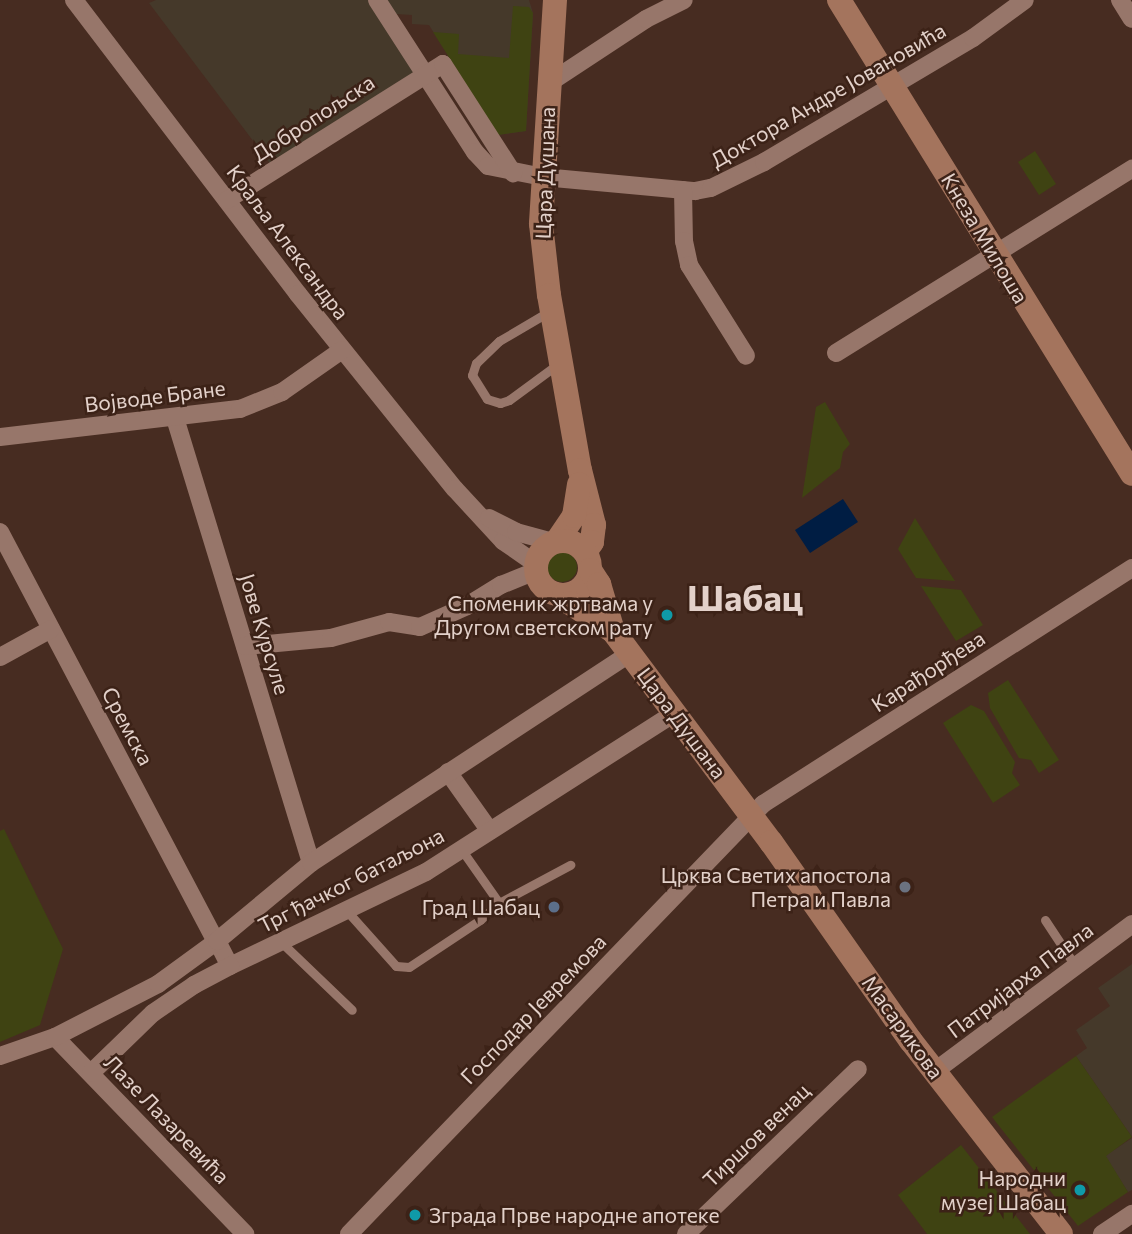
<!DOCTYPE html>
<meta charset="utf-8">
<style>
body{margin:0}
#map{position:relative;width:1132px;height:1234px;overflow:hidden;background:#472c21;font-family:Commissioner,sans-serif}
div>[style]{position:absolute}
[style*='--x']{left:calc(var(--x)*1px);top:calc(var(--y)*1px);width:calc(var(--w)*1px);rotate:calc(var(--a)*1deg)}
.education>*{inset:0;background:#45392a}
.green>*{inset:0;background:#3f4312}
.round{border-radius:50%}
.water>*{inset:0;background:#001d43}
.lane>*{height:9px;margin:-4.5px;padding:0 4.5px;transform-origin:4.5px;border-radius:4.5px;background:#97766a}
.street>*{height:18px;margin:-9px;padding:0 9px;transform-origin:9px;border-radius:9px;background:#97766a}
.secondary>*{height:24px;margin:-12px;padding:0 12px;transform-origin:12px;border-radius:12px;background:#a4745d}
.secondary>.ring{margin:-12px;padding:0;box-sizing:content-box;background:none;border:24px solid #a4745d;border-radius:50%}
.dots>*{width:19px;height:19px;translate:-50% -50%;box-sizing:border-box;border:4px solid #3c2217;border-radius:50%}
span{translate:-50% -50%;white-space:nowrap;text-align:center;line-height:1.15;-webkit-text-stroke:5px #3c2217;paint-order:stroke}
.street-label{font-size:21px;color:#e3d1ca}
.poi-label{font-size:21px;color:#e3d1ca}
.right{translate:-100% -50%;text-align:right}
.left{translate:0 -50%;text-align:left}
.town-label{font-size:35px;color:#e3d1ca;font-weight:700}
</style>
<div id="map">
<div class="education">
<i style="clip-path:polygon(156px 0,376px 0,425px 70px,272px 166px,149px 3px)"></i>
<i style="clip-path:polygon(386px 0,529px 0,533px 13px,526px 131px,498px 135px,429px 25px,412px 24px,412px 15px,396px 14px)"></i>
<i style="clip-path:polygon(1132px 964px,1132px 1137px,1076px 1056px,1087px 1048px,1076px 1030px,1110px 1006px,1098px 988px)"></i>
<i style="clip-path:polygon(1132px 1138px,1132px 1190px,1128px 1192px,1105px 1156px)"></i>
</div>
<div class="green">
<i style="clip-path:polygon(513px 6px,529px 7px,533px 13px,526px 131px,498px 135px,433px 32px,459px 34px,458px 54px,509px 58px)"></i>
<i style="clip-path:polygon(1035px 151px,1056px 184px,1039px 195px,1018px 162px)"></i>
<i style="clip-path:polygon(825px 402px,850px 444px,843px 452px,840px 468px,802px 498px,816px 407px)"></i>
<i style="clip-path:polygon(915px 518px,941px 560px,955px 581px,916px 578px,898px 549px)"></i>
<i class="round" style="left:547px;top:552px;width:30px;height:30px"></i>
<i style="clip-path:polygon(921px 586px,961px 590px,983px 625px,956px 641px)"></i>
<i style="clip-path:polygon(1008px 680px,1059px 760px,1039px 773px,1031px 760px,1019px 758px,990px 708px,988px 693px)"></i>
<i style="clip-path:polygon(971px 705px,984px 711px,1015px 762px,1012px 773px,1020px 785px,993px 803px,943px 723px)"></i>
<i style="clip-path:polygon(4px 829px,63px 949px,40px 1025px,0 1042px,0 831px)"></i>
<i style="clip-path:polygon(1076px 1056px,1132px 1137px,1106px 1156px,1128px 1192px,1078px 1226px,992px 1117px)"></i>
<i style="clip-path:polygon(961px 1145px,1030px 1234px,927px 1234px,898px 1195px)"></i>
</div>
<div class="water">
<i style="clip-path:polygon(843px 499px,858px 522px,810px 553px,795px 530px)"></i>
</div>
<div class="lane">
<i style="--x:550;--y:311;--w:59;--a:149.5"></i>
<i style="--x:499;--y:341;--w:32;--a:136"></i>
<i style="--x:476;--y:363;--w:13;--a:108"></i>
<i style="--x:472;--y:375;--w:28;--a:58"></i>
<i style="--x:487;--y:399;--w:14;--a:17"></i>
<i style="--x:500;--y:403;--w:9;--a:-18"></i>
<i style="--x:509;--y:400;--w:61;--a:-36.3"></i>
<i style="--x:499;--y:903;--w:81;--a:-28.2"></i>
<i style="--x:346;--y:910;--w:75;--a:48.2"></i>
<i style="--x:396;--y:966;--w:13;--a:4"></i>
<i style="--x:409;--y:967;--w:85;--a:-33.5"></i>
<i style="--x:480;--y:920;--w:25;--a:-42"></i>
<i style="--x:499;--y:903;--w:66;--a:-125.1"></i>
<i style="--x:1045;--y:920;--w:56;--a:56.6"></i>
<i style="--x:281;--y:942;--w:98;--a:43.8"></i>
</div>
<div class="street">
<i style="--x:74;--y:0;--w:370;--a:52.7"></i>
<i style="--x:298;--y:294;--w:250;--a:51.2"></i>
<i style="--x:455;--y:489;--w:71;--a:47.3"></i>
<i style="--x:503;--y:541;--w:40;--a:34.9"></i>
<i style="--x:377;--y:0;--w:181;--a:57.2"></i>
<i style="--x:475;--y:152;--w:19;--a:47"></i>
<i style="--x:488;--y:166;--w:56;--a:11.3"></i>
<i style="--x:543;--y:177;--w:153;--a:5.3"></i>
<i style="--x:695;--y:191;--w:16;--a:-11"></i>
<i style="--x:711;--y:188;--w:59;--a:-26.1"></i>
<i style="--x:764;--y:162;--w:243;--a:-30.7"></i>
<i style="--x:973;--y:38;--w:64;--a:-36.2"></i>
<i style="--x:1120;--y:0;--w:22;--a:58"></i>
<i style="--x:549;--y:83;--w:116;--a:-33.4"></i>
<i style="--x:646;--y:19;--w:42;--a:-26.6"></i>
<i style="--x:683;--y:190;--w:51;--a:88.9"></i>
<i style="--x:684;--y:241;--w:25;--a:78"></i>
<i style="--x:689;--y:265;--w:107;--a:57.9"></i>
<i style="--x:227;--y:200;--w:255;--a:-32.2"></i>
<i style="--x:443;--y:64;--w:130;--a:57.3"></i>
<i style="--x:836;--y:353;--w:349;--a:-31.9"></i>
<i style="--x:175;--y:418;--w:465;--a:73"></i>
<i style="--x:0;--y:437;--w:242;--a:-6.7"></i>
<i style="--x:240;--y:409;--w:45;--a:-22"></i>
<i style="--x:282;--y:392;--w:73;--a:-35"></i>
<i style="--x:489;--y:518;--w:30;--a:27"></i>
<i style="--x:516;--y:532;--w:39;--a:15"></i>
<i style="--x:0;--y:532;--w:463;--a:62.2"></i>
<i style="--x:245;--y:646;--w:86;--a:-5.3"></i>
<i style="--x:331;--y:638;--w:60;--a:-15.4"></i>
<i style="--x:389;--y:622;--w:31;--a:9"></i>
<i style="--x:420;--y:627;--w:51;--a:-24.1"></i>
<i style="--x:467;--y:606;--w:40;--a:-32"></i>
<i style="--x:501;--y:585;--w:38;--a:-22"></i>
<i style="--x:0;--y:657;--w:58;--a:-28.8"></i>
<i style="--x:448;--y:772;--w:72;--a:54.6"></i>
<i style="--x:217;--y:941;--w:28;--a:63"></i>
<i style="--x:230;--y:966;--w:217;--a:-25.6"></i>
<i style="--x:426;--y:872;--w:295;--a:-32.6"></i>
<i style="--x:55;--y:1037;--w:274;--a:46"></i>
<i style="--x:0;--y:1056;--w:58;--a:-19.1"></i>
<i style="--x:55;--y:1037;--w:116;--a:-27.2"></i>
<i style="--x:158;--y:984;--w:73;--a:-36.1"></i>
<i style="--x:217;--y:941;--w:122;--a:-39.7"></i>
<i style="--x:311;--y:863;--w:381;--a:-33.3"></i>
<i style="--x:935;--y:1071;--w:246;--a:-36.7"></i>
<i style="--x:91;--y:1073;--w:86;--a:-44.1"></i>
<i style="--x:153;--y:1013;--w:50;--a:-34.3"></i>
<i style="--x:194;--y:985;--w:41;--a:-27.8"></i>
<i style="--x:349;--y:1234;--w:597;--a:-46.09"></i>
<i style="--x:763;--y:804;--w:438;--a:-32.6"></i>
<i style="--x:686;--y:1234;--w:238;--a:-43.8"></i>
<i style="--x:1102;--y:1234;--w:36;--a:-34"></i>
</div>
<div class="secondary">
<i style="--x:555;--y:0;--w:224;--a:93.6"></i>
<i style="--x:541;--y:224;--w:71;--a:83.6"></i>
<i style="--x:549;--y:295;--w:178;--a:80"></i>
<i style="--x:580;--y:470;--w:57;--a:75.7"></i>
<i style="--x:594;--y:525;--w:17;--a:97"></i>
<i style="--x:592;--y:542;--w:12;--a:125"></i>
<i style="--x:839;--y:0;--w:557;--a:58.28"></i>
<i style="--x:557;--y:541;--w:30;--a:-56"></i>
<i style="--x:574;--y:516;--w:32;--a:-81"></i>
<i class="ring" style="left:536px;top:541px;width:30px;height:30px"></i>
<i style="--x:590;--y:570;--w:17;--a:57"></i>
<i style="--x:599;--y:584;--w:49;--a:73.4"></i>
<i style="--x:613;--y:631;--w:264;--a:53.2"></i>
<i style="--x:771;--y:842;--w:243;--a:54.9"></i>
<i style="--x:911;--y:1041;--w:244;--a:52.1"></i>
<i style="--x:564;--y:595;--w:10;--a:53"></i>
<i style="--x:570;--y:603;--w:51;--a:33.1"></i>
</div>
<div class="dots">
<i style="left:667px;top:615px;background:#0f9aa8"></i>
<i style="left:905px;top:887px;background:#6b7280"></i>
<i style="left:554px;top:907px;background:#5c6f8a"></i>
<i style="left:1080px;top:1190px;background:#0f9aa8"></i>
<i style="left:415px;top:1215px;background:#0f9aa8"></i>
</div>
<div class="street-label">
<span style="left:828px;top:95px;rotate:-30deg">Доктора Андре Јовановића</span>
<span style="left:313px;top:118px;rotate:-33deg">Добропољска</span>
<span style="left:545px;top:173px;rotate:-88deg">Цара Душана</span>
<span style="left:985px;top:238px;rotate:59deg">Кнеза Милоша</span>
<span style="left:288px;top:242px;rotate:53deg">Краља Александра</span>
<span style="left:155px;top:396px;rotate:-7deg">Војводе Бране</span>
<span style="left:265px;top:634px;rotate:73deg">Јове Курсуле</span>
<span style="left:928px;top:671px;rotate:-33deg">Карађорђева</span>
<span style="left:682px;top:723px;rotate:53deg">Цара Душана</span>
<span style="left:128px;top:726px;rotate:62deg">Сремска</span>
<span style="left:351px;top:880px;rotate:-27deg">Трг ђачког батаљона</span>
<span style="left:1020px;top:980px;rotate:-37deg">Патријарха Павла</span>
<span style="left:533px;top:1009px;rotate:-46deg">Господар Јевремова</span>
<span style="left:903px;top:1027px;rotate:54deg">Масарикова</span>
<span style="left:167px;top:1119px;rotate:46deg">Лазе Лазаревића</span>
<span style="left:756px;top:1135px;rotate:-44deg">Тиршов венац</span>
</div>
<div class="poi-label">
<span class="right" style="left:653px;top:615px">Споменик жртвама у<br>Другом светском рату</span>
<span class="right" style="left:891px;top:887px">Црква Светих апостола<br>Петра и Павла</span>
<span class="right" style="left:540px;top:907px">Град Шабац</span>
<span class="right" style="left:1066px;top:1190px">Народни<br>музеј Шабац</span>
<span class="left" style="left:429px;top:1215px">Зграда Прве народне апотеке</span>
</div>
<div class="town-label">
<span style="left:745px;top:597px">Шабац</span>
</div>
</div>
